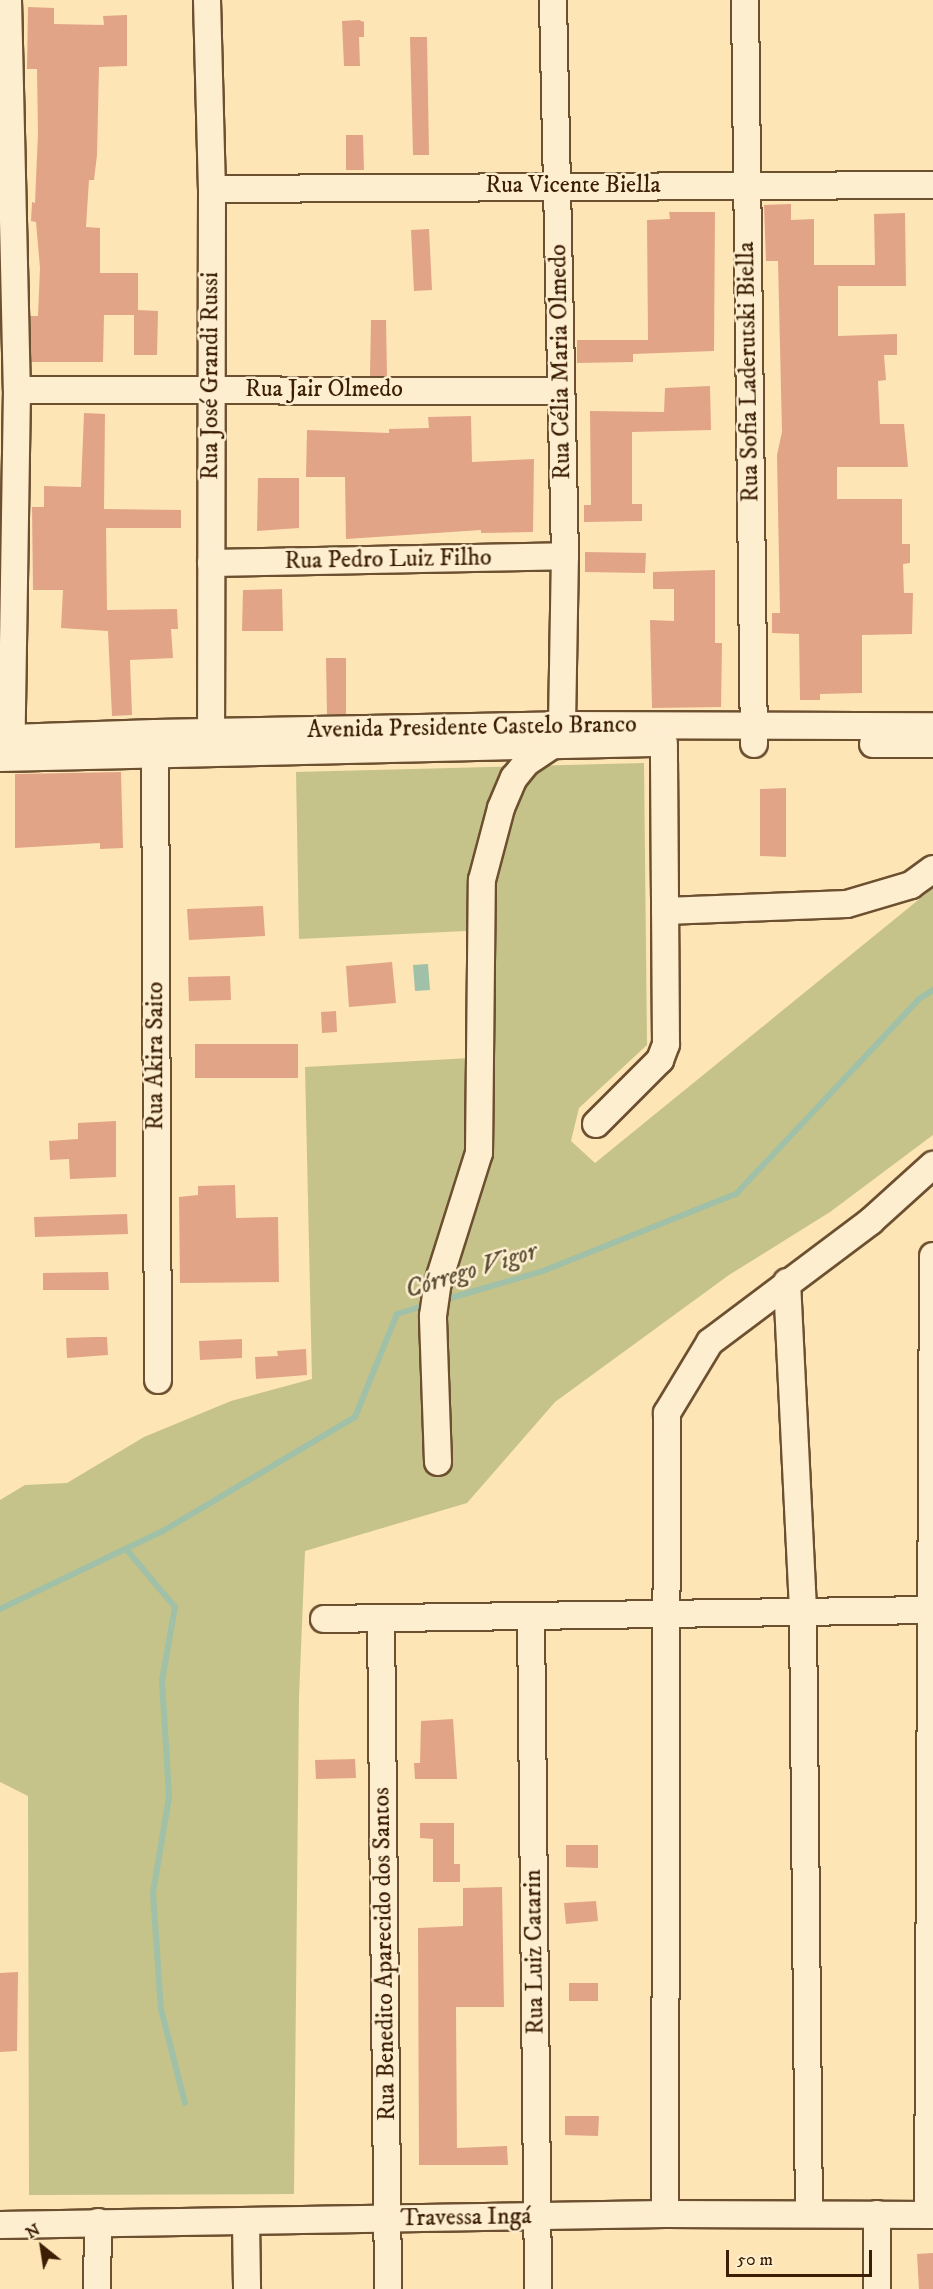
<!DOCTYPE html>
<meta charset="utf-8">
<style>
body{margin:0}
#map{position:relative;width:933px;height:2289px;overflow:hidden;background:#fde5b6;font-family:"IM FELL DW Pica",serif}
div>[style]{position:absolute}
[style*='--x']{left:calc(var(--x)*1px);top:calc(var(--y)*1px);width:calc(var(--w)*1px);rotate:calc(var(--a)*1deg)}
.green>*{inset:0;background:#c5c389}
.water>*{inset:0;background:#a1c0a8}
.stream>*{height:6px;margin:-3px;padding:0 3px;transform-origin:3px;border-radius:3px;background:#a1c0a8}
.building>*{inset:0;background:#e2a486}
.roads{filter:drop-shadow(2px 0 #6c5030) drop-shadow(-2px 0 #6c5030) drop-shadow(0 2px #6c5030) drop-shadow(0 -2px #6c5030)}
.minor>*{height:26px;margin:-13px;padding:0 13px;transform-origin:13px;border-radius:13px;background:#feeed0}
span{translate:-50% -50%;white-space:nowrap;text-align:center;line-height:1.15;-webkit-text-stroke:5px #feeed0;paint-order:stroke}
.street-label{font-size:24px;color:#3b1e03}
.water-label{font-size:26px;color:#5a4f35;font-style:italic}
.north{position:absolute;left:12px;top:2217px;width:60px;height:60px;-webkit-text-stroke:4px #feeed0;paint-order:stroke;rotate:330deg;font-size:16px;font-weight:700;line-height:24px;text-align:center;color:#3b1e03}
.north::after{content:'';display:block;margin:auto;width:21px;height:27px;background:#3b1e03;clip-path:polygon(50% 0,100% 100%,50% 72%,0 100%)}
.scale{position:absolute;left:726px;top:2250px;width:146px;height:27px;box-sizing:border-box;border:3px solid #3b1e03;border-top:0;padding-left:8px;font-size:18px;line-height:21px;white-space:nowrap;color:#3b1e03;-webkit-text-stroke:4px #feeed0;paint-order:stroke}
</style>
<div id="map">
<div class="green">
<i style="clip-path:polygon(644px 763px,647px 1045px,579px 1108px,571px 1141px,595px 1163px,933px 888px,933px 1135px,830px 1212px,729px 1275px,555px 1402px,467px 1503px,305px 1551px,299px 1697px,294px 2194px,29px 2195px,28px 1796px,0 1782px,0 1500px,25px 1485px,67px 1483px,144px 1437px,231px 1401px,312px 1379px,305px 1067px,471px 1058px,466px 931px,299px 939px,296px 772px)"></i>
</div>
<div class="water">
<i style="clip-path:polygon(428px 964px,430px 990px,415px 991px,413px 965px)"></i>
</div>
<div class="stream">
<i style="--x:440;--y:1301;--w:107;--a:-16.2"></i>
<i style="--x:543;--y:1271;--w:208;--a:-21.8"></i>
<i style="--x:736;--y:1194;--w:267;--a:-46.8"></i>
<i style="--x:919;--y:999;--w:17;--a:-33"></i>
<i style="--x:126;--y:1549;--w:76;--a:49.8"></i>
<i style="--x:175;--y:1607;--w:75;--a:100"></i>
<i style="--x:162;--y:1681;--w:116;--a:86.5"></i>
<i style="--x:169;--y:1797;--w:97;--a:99.5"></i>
<i style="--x:153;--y:1893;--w:116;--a:86.1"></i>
<i style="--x:161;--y:2009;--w:97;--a:75.7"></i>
<i style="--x:0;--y:1609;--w:181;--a:-25.6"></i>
<i style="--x:163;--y:1531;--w:223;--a:-30.7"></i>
<i style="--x:355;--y:1417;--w:111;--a:-67.8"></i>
<i style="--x:397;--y:1314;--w:31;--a:-17"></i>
</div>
<div class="building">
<i style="clip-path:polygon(28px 7px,54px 8px,54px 24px,104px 25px,103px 16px,127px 15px,127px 66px,99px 67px,97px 155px,94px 180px,89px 180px,86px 227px,100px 228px,100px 273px,138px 273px,138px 310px,158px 311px,157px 355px,134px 355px,134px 315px,104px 315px,103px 362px,31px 362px,30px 316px,38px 316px,40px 268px,36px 222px,31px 221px,32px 202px,35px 203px,38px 133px,37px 69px,27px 69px)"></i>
<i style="clip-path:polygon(359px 20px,364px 22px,364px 37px,359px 37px,360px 66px,344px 66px,342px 21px)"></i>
<i style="clip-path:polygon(410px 37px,427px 37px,429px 155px,413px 155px)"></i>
<i style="clip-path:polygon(346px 135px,363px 135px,364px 170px,346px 170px)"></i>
<i style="clip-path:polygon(791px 204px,791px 220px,814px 219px,814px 265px,875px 265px,874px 214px,905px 213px,906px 286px,838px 286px,838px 336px,897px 334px,897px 355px,884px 355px,886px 380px,878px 381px,880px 424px,904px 424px,908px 467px,837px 467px,837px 499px,902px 499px,902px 544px,910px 544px,910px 563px,903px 564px,904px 593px,913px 593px,912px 634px,862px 635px,862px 693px,820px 694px,820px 700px,800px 700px,799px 634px,772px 633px,772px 613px,780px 613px,777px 455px,782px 432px,778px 261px,766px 261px,764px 205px)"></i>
<i style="clip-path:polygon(669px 212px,715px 212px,714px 351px,633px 354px,633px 362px,577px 363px,577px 340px,648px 340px,647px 220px,670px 219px)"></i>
<i style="clip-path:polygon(429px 229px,432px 290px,414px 291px,411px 230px)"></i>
<i style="clip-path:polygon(371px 320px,386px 320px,387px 376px,370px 376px)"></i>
<i style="clip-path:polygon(710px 386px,711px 430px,632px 432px,632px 504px,642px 504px,642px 521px,584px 522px,584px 505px,591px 505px,590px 411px,664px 412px,665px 388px)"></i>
<i style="clip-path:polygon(84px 413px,105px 414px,104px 509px,181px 510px,181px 528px,106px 528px,107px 610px,177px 609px,178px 629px,171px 629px,173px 658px,130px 660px,132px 715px,112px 716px,108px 631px,61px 628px,63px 590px,33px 590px,32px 507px,44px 507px,44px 486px,81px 487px)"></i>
<i style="clip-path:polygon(471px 416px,472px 462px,534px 459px,533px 532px,481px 533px,481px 530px,346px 539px,345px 477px,306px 477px,307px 430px,389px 433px,389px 429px,429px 428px,428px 417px)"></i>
<i style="clip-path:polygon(258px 478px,299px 478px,299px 528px,257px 531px)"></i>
<i style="clip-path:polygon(585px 552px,646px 553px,645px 573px,585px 572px)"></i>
<i style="clip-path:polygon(715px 570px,715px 643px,722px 643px,721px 707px,652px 708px,650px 620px,674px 621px,674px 589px,653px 589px,653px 572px)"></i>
<i style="clip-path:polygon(282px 589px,283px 631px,242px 631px,243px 590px)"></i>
<i style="clip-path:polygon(326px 658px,346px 658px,346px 714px,327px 714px)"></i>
<i style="clip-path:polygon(121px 772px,123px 848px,100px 849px,100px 843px,15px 848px,15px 774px)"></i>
<i style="clip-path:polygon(786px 788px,786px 857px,760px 856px,760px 789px)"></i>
<i style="clip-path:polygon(263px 906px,265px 936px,189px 940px,187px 909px)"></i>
<i style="clip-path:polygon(392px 962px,396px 1003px,349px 1007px,346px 966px)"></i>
<i style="clip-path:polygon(230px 976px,231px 1000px,189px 1001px,188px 977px)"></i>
<i style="clip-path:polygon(336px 1011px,337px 1032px,322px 1033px,321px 1012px)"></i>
<i style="clip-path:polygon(195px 1044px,298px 1044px,298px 1078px,195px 1078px)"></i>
<i style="clip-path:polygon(116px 1121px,116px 1177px,70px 1179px,69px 1159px,50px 1160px,49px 1141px,78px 1139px,78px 1123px)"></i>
<i style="clip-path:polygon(235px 1185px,236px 1218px,278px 1217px,279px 1282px,180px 1283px,179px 1197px,198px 1195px,198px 1186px)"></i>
<i style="clip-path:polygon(127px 1214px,128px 1234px,35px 1237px,34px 1217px)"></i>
<i style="clip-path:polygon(108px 1272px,109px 1290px,43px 1290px,43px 1273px)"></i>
<i style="clip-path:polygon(96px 1337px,107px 1337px,108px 1355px,67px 1358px,66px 1338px)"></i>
<i style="clip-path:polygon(242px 1339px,242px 1358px,200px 1360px,199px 1341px)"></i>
<i style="clip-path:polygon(306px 1349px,307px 1375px,256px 1379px,255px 1357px,278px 1356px,277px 1351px)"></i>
<i style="clip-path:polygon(453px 1719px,457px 1779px,415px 1779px,414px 1763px,420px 1763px,421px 1721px)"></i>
<i style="clip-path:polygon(355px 1759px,356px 1778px,316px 1779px,315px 1760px)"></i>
<i style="clip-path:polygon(420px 1823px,454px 1823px,454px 1864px,460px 1864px,460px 1882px,433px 1882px,433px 1839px,420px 1838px)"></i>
<i style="clip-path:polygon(566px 1845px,598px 1845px,598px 1868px,566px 1867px)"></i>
<i style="clip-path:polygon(502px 1887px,504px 2007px,456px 2007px,457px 2148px,507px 2146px,508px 2165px,419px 2165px,418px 1928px,463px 1926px,463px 1888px)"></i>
<i style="clip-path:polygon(596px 1901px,598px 1921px,566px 1924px,564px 1903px)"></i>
<i style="clip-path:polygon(18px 1972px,17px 2051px,0 2052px,0 1973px)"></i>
<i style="clip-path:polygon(569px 1983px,598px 1983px,598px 2001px,569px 2001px)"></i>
<i style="clip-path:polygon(565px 2116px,599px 2116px,598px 2136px,565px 2135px)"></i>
<i style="clip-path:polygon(933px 2253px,933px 2289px,919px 2289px,917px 2254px)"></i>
</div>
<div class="roads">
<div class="minor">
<i style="--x:8;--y:0;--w:390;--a:88.7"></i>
<i style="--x:17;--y:390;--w:362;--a:90.9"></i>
<i style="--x:207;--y:0;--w:189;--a:88.5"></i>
<i style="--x:212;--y:189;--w:561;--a:90.1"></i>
<i style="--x:745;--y:0;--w:744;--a:89.31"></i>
<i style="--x:212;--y:189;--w:721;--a:-0.32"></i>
<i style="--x:17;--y:390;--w:543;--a:0.11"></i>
<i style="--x:211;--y:563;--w:354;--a:-1.1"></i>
<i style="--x:155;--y:739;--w:641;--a:89.73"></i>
<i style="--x:0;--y:742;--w:12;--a:-20"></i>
<i style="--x:11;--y:738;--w:144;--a:-2"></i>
<i style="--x:155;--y:733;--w:407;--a:-1.1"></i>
<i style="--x:562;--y:725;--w:371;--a:0.2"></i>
<i style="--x:873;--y:744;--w:60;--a:0"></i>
<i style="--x:0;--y:758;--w:653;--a:-1.32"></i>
<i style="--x:665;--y:911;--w:182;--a:-2.2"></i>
<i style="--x:847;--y:904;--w:67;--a:-16.5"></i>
<i style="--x:911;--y:885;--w:27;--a:-36"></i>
<i style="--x:596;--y:1124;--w:91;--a:-45"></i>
<i style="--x:660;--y:1060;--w:17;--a:-69"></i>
<i style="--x:666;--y:1044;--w:301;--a:-90.4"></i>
<i style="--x:787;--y:1282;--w:333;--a:87.2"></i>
<i style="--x:803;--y:1615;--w:599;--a:89.43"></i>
<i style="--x:438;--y:1462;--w:146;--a:-92"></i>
<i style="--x:433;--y:1316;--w:30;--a:-82"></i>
<i style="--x:437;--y:1286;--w:139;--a:-72.5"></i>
<i style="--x:479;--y:1153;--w:273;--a:-89.4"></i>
<i style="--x:482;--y:880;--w:74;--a:-75.2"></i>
<i style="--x:501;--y:808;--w:33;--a:-67"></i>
<i style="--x:514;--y:778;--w:19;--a:-51"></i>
<i style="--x:526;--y:763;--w:36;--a:-34"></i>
<i style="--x:556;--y:743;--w:19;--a:-72"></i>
<i style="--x:562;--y:725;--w:169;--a:-89"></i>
<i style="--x:565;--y:556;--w:556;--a:-91.24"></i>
<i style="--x:531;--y:1616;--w:673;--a:89.4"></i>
<i style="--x:381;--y:1618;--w:671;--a:89.4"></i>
<i style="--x:324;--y:1619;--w:609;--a:-0.85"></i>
<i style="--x:665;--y:2214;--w:801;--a:-89.86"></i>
<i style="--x:667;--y:1413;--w:83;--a:-58.8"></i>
<i style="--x:710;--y:1342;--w:201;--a:-36.9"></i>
<i style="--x:871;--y:1221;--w:84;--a:-42.1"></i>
<i style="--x:877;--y:2214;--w:75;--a:90"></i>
<i style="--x:928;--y:2215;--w:959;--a:-89.7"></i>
<i style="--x:246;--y:2222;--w:67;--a:89.1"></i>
<i style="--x:0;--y:2225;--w:665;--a:-0.95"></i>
<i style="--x:665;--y:2214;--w:268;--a:0.2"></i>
<i style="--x:97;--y:2289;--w:67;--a:-89.1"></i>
</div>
</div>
<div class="street-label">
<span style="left:573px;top:186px">Rua Vicente Biella</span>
<span style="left:561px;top:362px;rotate:-91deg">Rua Célia Maria Olmedo</span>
<span style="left:749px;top:372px;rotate:-91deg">Rua Sofia Laderutski Biella</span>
<span style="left:211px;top:376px;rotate:-90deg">Rua José Grandi Russi</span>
<span style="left:324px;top:390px">Rua Jair Olmedo</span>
<span style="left:388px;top:560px;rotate:-1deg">Rua Pedro Luiz Filho</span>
<span style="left:472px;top:728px;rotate:-1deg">Avenida Presidente Castelo Branco</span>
<span style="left:156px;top:1056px;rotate:-90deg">Rua Akira Saito</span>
<span style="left:535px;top:1952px;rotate:-91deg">Rua Luiz Catarin</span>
<span style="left:385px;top:1954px;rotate:-91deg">Rua Benedito Aparecido dos Santos</span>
<span style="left:466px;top:2218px;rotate:-1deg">Travessa Ingá</span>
</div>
<div class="water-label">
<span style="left:471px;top:1271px;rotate:-17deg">Córrego Vigor</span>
</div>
<div class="north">N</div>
<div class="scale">50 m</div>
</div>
